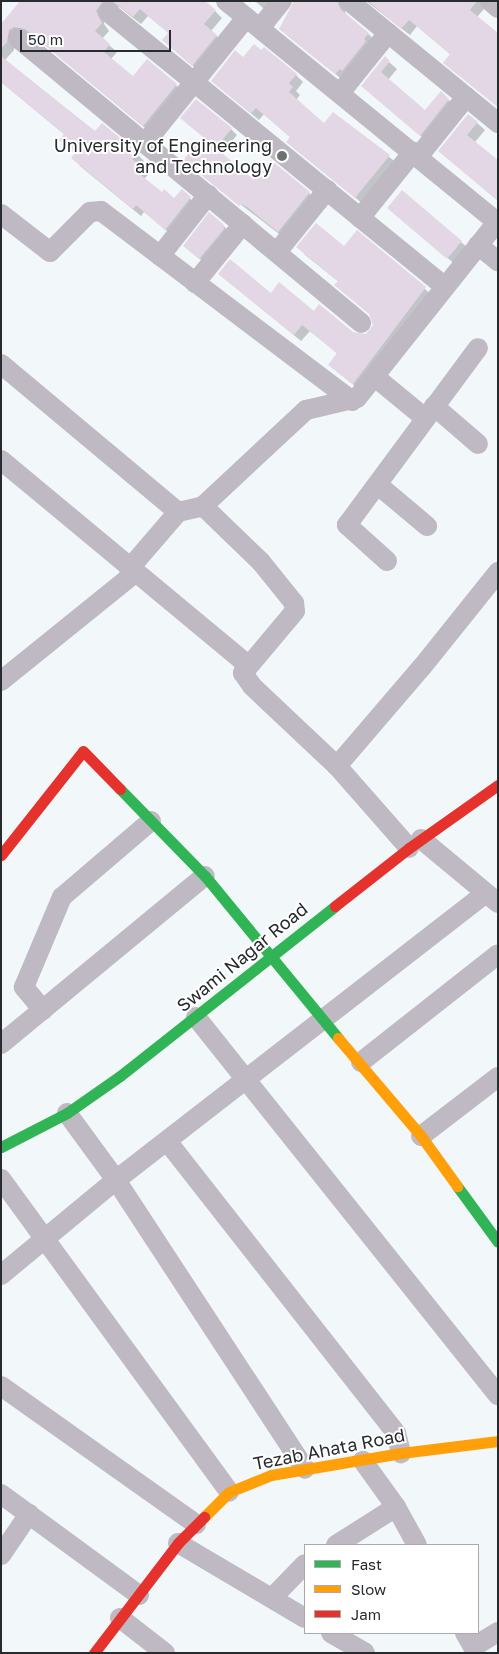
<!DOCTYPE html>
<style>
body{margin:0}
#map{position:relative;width:499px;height:1654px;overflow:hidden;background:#f2f7fa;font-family:"Golos Text",sans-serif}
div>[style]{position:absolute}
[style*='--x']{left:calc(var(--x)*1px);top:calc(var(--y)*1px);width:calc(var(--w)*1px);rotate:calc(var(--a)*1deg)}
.shadow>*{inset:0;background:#0003}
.building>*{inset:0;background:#e4d7e5}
.street>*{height:20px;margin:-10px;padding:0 10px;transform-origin:10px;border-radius:10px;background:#beb9c2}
.fast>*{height:11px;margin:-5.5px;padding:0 5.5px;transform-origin:5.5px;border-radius:5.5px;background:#30b455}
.slow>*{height:11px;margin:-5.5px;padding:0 5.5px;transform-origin:5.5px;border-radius:5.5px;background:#ff9f0a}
.jam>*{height:11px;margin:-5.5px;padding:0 5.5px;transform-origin:5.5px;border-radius:5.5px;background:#e5322d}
.dots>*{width:14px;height:14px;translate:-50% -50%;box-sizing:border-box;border:2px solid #fff;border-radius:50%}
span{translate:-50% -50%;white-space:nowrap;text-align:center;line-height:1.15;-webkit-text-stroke:4px #fff;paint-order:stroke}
.poi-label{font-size:18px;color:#272b2e}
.right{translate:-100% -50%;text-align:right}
.street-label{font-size:18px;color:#272b2e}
.frame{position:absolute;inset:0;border:2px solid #272b2e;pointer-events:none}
.legend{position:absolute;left:304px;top:1544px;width:175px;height:90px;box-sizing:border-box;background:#fff;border:1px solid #a9aaab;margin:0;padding:6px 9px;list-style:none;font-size:15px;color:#272b2e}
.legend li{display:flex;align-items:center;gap:10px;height:25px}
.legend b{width:25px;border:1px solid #a9aaab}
.scale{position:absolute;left:20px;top:30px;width:151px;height:22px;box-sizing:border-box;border:2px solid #272b2e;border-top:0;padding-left:6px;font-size:15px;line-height:18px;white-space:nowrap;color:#272b2e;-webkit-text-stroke:4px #fff;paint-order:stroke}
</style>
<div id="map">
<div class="shadow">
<i style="clip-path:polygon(22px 1px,170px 1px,215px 11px,222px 18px,211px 31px,224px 43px,200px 72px,163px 40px,169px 33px,148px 16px,141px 24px,119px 7px,106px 12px,104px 24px,109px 31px,102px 39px,117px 52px,111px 59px,133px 78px,147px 61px,184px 92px,151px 133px,34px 36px,22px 34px,16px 38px,14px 50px,5px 60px,95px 133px,137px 154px,144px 161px,139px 167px,148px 175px,144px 179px,162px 194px,174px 200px,182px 191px,198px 206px,173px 236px,144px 212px,141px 216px,80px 166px,65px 135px,1px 82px,1px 26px)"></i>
<i style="clip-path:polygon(255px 1px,282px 1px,270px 14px)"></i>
<i style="clip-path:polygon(335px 1px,347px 1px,345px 13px,376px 41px,344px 81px,288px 36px)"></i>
<i style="clip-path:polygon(366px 1px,491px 1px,477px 17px,498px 35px,498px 107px,453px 70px,451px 55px,417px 26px,410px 35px)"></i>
<i style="clip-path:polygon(244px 59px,296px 75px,303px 82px,296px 91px,300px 95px,296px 100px,324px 125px,333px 114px,397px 163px,363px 204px,295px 149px,291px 138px,264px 114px,259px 120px,220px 88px)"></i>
<i style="clip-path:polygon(389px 62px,397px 69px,388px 80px,426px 112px,441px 93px,456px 107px,428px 142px,362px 86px)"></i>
<i style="clip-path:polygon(468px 115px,485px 130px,475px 142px,498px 162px,498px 201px,440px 151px)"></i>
<i style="clip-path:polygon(231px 129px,237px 135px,221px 154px,254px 182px,309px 193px,315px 199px,283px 237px,191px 166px)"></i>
<i style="clip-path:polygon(402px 191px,469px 249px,456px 265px,396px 215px)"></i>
<i style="clip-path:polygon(223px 225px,228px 231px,205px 263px,190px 251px)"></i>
<i style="clip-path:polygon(357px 232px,432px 295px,360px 390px,336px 371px,338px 354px,310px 331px,301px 341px,219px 274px,314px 312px,353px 334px,365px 336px,374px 325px,371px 315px,339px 282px,304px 254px,344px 248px)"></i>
</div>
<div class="building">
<i style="clip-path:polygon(20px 1px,103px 1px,96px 11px,102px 23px,95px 31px,110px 44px,104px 52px,133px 76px,147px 59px,177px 84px,143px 126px,25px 29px,14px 27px,9px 30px,7px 42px,1px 49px,1px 24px)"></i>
<i style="clip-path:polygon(112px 1px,205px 1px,216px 10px,204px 24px,217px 35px,192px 66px,162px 40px,168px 33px,140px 9px,133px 17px)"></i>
<i style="clip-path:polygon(294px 1px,337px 1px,341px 10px,369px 33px,364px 39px,366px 41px,342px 71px,340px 69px,335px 74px,279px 29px)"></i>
<i style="clip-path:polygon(368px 1px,477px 1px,470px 10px,498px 33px,498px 107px,443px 63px,450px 54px,409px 20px,401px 29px)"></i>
<i style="clip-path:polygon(254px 44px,261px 50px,264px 47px,297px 74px,289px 83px,293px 87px,289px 92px,324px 123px,333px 112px,390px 155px,355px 198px,286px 142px,290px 137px,256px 108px,251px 113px,211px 81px,235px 50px,243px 57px)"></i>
<i style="clip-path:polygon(1px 56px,95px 131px,102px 123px,138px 153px,132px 159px,141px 166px,137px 172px,162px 192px,164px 189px,174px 198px,182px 189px,191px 197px,165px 230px,136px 205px,133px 209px,71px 158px,75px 153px,59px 140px,64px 134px,1px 82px)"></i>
<i style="clip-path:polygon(385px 56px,390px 61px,381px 72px,425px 110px,441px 91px,449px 99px,420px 136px,361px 86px)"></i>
<i style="clip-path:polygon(196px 99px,232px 128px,216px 148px,254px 180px,271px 160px,310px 192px,278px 232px,247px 207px,241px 204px,239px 206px,183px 160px,203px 137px,180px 118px)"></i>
<i style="clip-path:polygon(468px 114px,478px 122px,467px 135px,498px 160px,498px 201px,438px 151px)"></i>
<i style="clip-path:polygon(402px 190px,462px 241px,447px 259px,387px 208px)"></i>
<i style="clip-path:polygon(209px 212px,223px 224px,224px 229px,199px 259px,183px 246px)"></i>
<i style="clip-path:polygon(316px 223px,344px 246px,357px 230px,426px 287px,353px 384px,328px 365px,337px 353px,302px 325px,294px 335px,218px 274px,230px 259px,271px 293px,279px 282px,314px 311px,319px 304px,353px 332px,366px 334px,373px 325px,369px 314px,334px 285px,338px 281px,296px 247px)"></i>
</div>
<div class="street">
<i style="--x:226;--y:1;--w:350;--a:39.2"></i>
<i style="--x:349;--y:1;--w:193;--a:39.3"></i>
<i style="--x:490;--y:1;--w:11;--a:41"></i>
<i style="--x:108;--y:12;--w:435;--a:39.2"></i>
<i style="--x:260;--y:28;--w:35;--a:-51"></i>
<i style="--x:18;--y:38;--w:446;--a:39.7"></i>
<i style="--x:340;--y:93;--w:77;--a:-51.3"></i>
<i style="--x:145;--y:143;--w:161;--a:-51.1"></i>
<i style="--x:418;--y:157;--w:77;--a:-51.3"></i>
<i style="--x:1;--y:214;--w:62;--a:37.8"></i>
<i style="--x:50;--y:252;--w:57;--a:-45"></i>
<i style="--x:90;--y:212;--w:11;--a:-5"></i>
<i style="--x:101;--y:211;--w:315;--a:37.1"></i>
<i style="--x:360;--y:218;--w:85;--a:-51.2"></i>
<i style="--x:478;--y:245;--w:26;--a:39"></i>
<i style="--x:277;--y:252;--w:80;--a:-51.1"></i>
<i style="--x:160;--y:256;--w:78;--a:-51.8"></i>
<i style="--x:195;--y:283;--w:76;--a:-50.9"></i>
<i style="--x:1;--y:364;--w:231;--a:39.9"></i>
<i style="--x:178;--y:512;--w:26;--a:-13"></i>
<i style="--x:203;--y:506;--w:141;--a:-43"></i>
<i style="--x:306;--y:410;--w:52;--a:-13.2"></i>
<i style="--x:357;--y:398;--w:226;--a:-51.5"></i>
<i style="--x:375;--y:377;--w:65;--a:39.4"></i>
<i style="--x:434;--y:406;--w:58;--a:40.8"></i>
<i style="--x:1;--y:460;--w:322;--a:39.7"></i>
<i style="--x:378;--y:485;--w:64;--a:39.9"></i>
<i style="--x:203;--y:506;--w:81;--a:44"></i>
<i style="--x:261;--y:562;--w:53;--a:51.2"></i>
<i style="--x:294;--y:603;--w:8;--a:83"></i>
<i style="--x:295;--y:611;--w:81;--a:130"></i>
<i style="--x:243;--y:673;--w:16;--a:55"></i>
<i style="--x:252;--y:686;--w:117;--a:43.3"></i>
<i style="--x:337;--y:766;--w:109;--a:48.7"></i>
<i style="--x:387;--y:561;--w:54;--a:-138"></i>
<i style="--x:347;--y:525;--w:220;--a:-53.5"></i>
<i style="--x:129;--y:569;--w:75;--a:-49.3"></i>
<i style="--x:1;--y:681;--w:172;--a:-38.9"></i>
<i style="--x:337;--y:766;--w:130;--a:-49.4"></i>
<i style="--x:422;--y:667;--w:122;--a:-51.3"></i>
<i style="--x:421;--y:839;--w:100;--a:39.7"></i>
<i style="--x:43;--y:1010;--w:30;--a:-130"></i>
<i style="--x:24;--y:987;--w:98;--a:-67.1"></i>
<i style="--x:62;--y:897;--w:117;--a:-40.5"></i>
<i style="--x:196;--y:1017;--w:484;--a:51.4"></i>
<i style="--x:1;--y:1044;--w:264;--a:-39.5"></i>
<i style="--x:361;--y:1062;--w:174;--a:-38.2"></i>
<i style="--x:67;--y:1113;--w:83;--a:53.8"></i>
<i style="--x:116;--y:1180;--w:345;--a:56.8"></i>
<i style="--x:421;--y:1136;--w:97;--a:-37.5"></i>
<i style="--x:167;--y:1141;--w:371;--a:51.9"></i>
<i style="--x:396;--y:1433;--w:21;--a:76"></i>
<i style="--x:1;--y:1179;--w:387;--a:53.9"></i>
<i style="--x:1;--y:1275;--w:149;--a:-39.6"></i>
<i style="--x:116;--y:1180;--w:468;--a:-37.8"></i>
<i style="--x:1;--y:1386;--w:239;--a:35.3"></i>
<i style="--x:1;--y:1494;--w:171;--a:36.2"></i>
<i style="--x:396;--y:1507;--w:43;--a:61.1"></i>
<i style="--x:178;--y:1543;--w:147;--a:30.6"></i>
<i style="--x:336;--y:1545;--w:71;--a:-32.3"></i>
<i style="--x:396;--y:1507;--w:57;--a:-125.7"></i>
<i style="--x:1;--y:1555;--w:50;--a:-55.7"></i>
<i style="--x:272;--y:1598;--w:47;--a:-45.9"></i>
<i style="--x:120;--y:1618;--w:57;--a:37.9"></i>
<i style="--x:331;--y:1633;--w:39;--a:30"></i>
<i style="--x:465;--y:1633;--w:16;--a:60"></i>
<i style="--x:473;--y:1647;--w:29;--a:-31"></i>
</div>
<div class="fast">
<i style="--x:120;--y:789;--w:122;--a:45.7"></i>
<i style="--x:205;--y:876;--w:210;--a:50.6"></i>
<i style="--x:1;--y:1147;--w:74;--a:-27.3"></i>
<i style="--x:67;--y:1113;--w:65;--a:-34.9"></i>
<i style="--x:120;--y:1076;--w:274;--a:-38.3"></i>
<i style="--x:457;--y:1186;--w:69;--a:53.8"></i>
</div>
<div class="slow">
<i style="--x:338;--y:1038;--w:128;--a:49.7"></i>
<i style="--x:421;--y:1136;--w:62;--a:54.2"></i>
<i style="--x:204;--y:1517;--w:35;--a:-45"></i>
<i style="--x:229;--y:1492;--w:45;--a:-22"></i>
<i style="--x:271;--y:1475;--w:132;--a:-9.6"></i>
<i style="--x:401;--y:1453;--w:98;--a:-7.1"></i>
</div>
<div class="jam">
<i style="--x:1;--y:855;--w:132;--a:-51.7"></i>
<i style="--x:83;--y:751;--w:53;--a:45.8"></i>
<i style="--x:335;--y:906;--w:94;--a:-38.1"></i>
<i style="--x:409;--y:848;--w:109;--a:-35.3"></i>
<i style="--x:94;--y:1653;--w:138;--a:-52.6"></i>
<i style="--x:178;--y:1543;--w:37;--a:-45"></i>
</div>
<div class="dots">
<i style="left:282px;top:156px;background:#6e7275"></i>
</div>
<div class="poi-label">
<span class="right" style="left:272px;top:156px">University of Engineering<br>and Technology</span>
</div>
<div class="street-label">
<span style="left:242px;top:957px;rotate:-39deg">Swami Nagar Road</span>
<span style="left:329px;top:1449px;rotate:-11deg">Tezab Ahata Road</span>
</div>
<div class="frame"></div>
<ul class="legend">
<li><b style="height:6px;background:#30b455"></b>Fast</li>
<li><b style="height:6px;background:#ff9f0a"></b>Slow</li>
<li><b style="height:6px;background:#e5322d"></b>Jam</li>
</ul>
<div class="scale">50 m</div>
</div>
